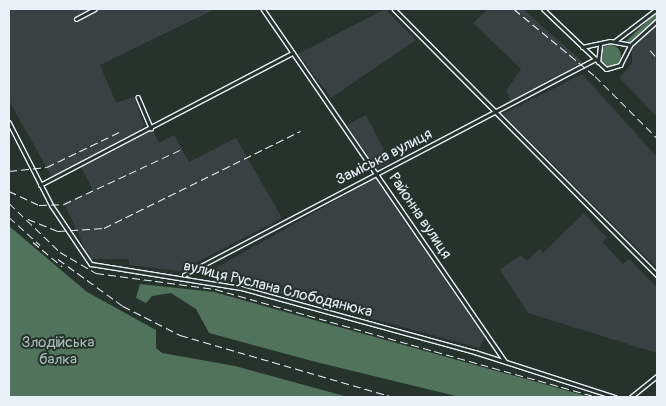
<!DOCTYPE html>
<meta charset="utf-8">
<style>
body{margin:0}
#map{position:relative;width:666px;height:406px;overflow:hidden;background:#26332d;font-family:Pangolin,sans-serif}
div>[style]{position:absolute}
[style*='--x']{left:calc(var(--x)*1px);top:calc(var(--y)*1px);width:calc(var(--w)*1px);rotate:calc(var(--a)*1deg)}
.built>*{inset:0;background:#394242}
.green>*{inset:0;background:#51725b}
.round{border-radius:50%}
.roads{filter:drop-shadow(1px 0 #e8f1f8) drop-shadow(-1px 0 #e8f1f8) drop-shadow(0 1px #e8f1f8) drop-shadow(0 -1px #e8f1f8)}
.minor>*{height:2.5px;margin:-1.25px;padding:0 1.25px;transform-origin:1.25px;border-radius:1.25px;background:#26332d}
.tertiary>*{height:3px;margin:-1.5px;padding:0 1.5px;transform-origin:1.5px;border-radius:1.5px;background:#26332d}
.rail>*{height:1px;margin-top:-0.5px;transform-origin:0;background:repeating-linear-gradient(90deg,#e8f1f8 0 8px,transparent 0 12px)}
span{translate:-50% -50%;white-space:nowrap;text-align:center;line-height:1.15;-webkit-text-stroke:4px #26332d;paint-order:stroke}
.street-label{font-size:15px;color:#e8f1f8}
.park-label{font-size:15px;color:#acbeb9}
.frame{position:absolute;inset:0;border:10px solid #e8f1f8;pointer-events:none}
</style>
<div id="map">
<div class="built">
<i style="clip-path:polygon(9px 9px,215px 9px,100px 65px,116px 103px,134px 97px,144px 125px,138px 134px,52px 177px,9px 101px)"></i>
<i style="clip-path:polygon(385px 9px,416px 40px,331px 98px,298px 54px)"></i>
<i style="clip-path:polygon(488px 9px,523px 9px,583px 62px,511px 101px,506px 91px,521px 69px,473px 23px)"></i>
<i style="clip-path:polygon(657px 25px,657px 117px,620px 78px,632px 63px,632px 47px)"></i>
<i style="clip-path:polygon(582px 74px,657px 157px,657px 268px,503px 114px)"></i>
<i style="clip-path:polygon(366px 115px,390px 162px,377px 169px,347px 125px)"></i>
<i style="clip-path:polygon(152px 129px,159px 143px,174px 135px,189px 162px,236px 138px,282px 218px,180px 271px,129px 265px,129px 259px,90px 259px,64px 203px,93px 190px,81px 167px)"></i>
<i style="clip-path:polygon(375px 178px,484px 337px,480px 348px,223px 278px,216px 268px)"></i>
<i style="clip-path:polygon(584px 213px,607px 238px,602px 242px,623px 264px,629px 259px,657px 287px,657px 353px,528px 313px,500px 270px,521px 255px,527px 261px,540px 249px,543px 253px)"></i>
</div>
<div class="green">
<i style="clip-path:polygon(657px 12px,657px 19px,630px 43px,624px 43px)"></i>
<i class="round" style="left:599px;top:45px;width:22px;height:22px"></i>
<i style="clip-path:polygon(9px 226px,87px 292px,156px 330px,156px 348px,162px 353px,235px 366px,348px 397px,9px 397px)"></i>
<i style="clip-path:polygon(140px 284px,214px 292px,590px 397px,460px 397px,316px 362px,209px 333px,196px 309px,171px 293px,152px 296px,146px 303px,136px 298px)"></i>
</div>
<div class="roads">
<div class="minor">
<i style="--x:263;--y:9;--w:427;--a:55.5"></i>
<i style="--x:394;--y:9;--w:374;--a:45.3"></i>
<i style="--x:76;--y:19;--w:21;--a:-28"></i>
<i style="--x:615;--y:41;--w:53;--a:-37.3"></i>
<i style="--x:138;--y:97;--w:34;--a:67"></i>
<i style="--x:9;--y:122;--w:94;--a:62.9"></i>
<i style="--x:52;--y:206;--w:70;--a:56.1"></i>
<i style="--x:91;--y:264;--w:152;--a:9.1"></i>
<i style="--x:241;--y:288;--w:243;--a:15.3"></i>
<i style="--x:475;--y:352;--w:147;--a:17.8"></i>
<i style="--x:40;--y:185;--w:285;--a:-27.6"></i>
<i style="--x:184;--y:275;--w:465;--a:-27.7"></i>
<i style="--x:631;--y:397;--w:33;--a:-39"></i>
</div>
<div class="tertiary">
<i style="--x:543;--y:9;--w:87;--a:43.6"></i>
<i style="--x:606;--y:69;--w:15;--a:-16"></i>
<i style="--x:620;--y:65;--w:22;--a:-63"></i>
<i style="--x:630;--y:45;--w:36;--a:-42"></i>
<i style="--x:582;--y:47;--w:29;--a:-12"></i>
<i style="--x:610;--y:41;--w:20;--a:11"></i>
<i style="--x:598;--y:62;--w:17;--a:-83"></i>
</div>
</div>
<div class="rail">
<i style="--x:514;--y:9;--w:105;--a:39.6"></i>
<i style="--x:595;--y:76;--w:88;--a:45"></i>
<i style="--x:650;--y:50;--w:11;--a:49"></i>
<i style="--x:9;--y:171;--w:38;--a:-6"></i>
<i style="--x:47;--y:167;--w:82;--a:-25.9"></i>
<i style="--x:9;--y:191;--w:33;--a:25"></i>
<i style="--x:39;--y:205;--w:25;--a:-2"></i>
<i style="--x:64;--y:204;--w:128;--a:-25"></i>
<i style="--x:9;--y:203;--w:71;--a:43.9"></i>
<i style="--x:60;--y:252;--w:42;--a:30.3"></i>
<i style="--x:96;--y:273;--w:120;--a:7.7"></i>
<i style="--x:215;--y:289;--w:396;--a:15.8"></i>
<i style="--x:9;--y:217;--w:42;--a:42.1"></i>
<i style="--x:28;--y:219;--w:32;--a:22"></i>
<i style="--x:58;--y:231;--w:46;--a:-3.7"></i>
<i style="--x:104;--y:228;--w:219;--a:-26.3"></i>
<i style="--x:33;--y:242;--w:38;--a:40"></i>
<i style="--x:58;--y:259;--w:80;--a:35.9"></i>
<i style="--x:123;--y:306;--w:64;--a:27"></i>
<i style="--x:180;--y:335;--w:223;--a:16.2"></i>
</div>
<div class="street-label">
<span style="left:384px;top:157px;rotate:-27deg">Заміська вулиця</span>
<span style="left:420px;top:216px;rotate:56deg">Районна вулиця</span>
<span style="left:278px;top:289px;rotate:14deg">вулиця Руслана Слободянюка</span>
</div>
<div class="park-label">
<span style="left:58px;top:351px">Злодійська<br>балка</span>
</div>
<div class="frame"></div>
</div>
